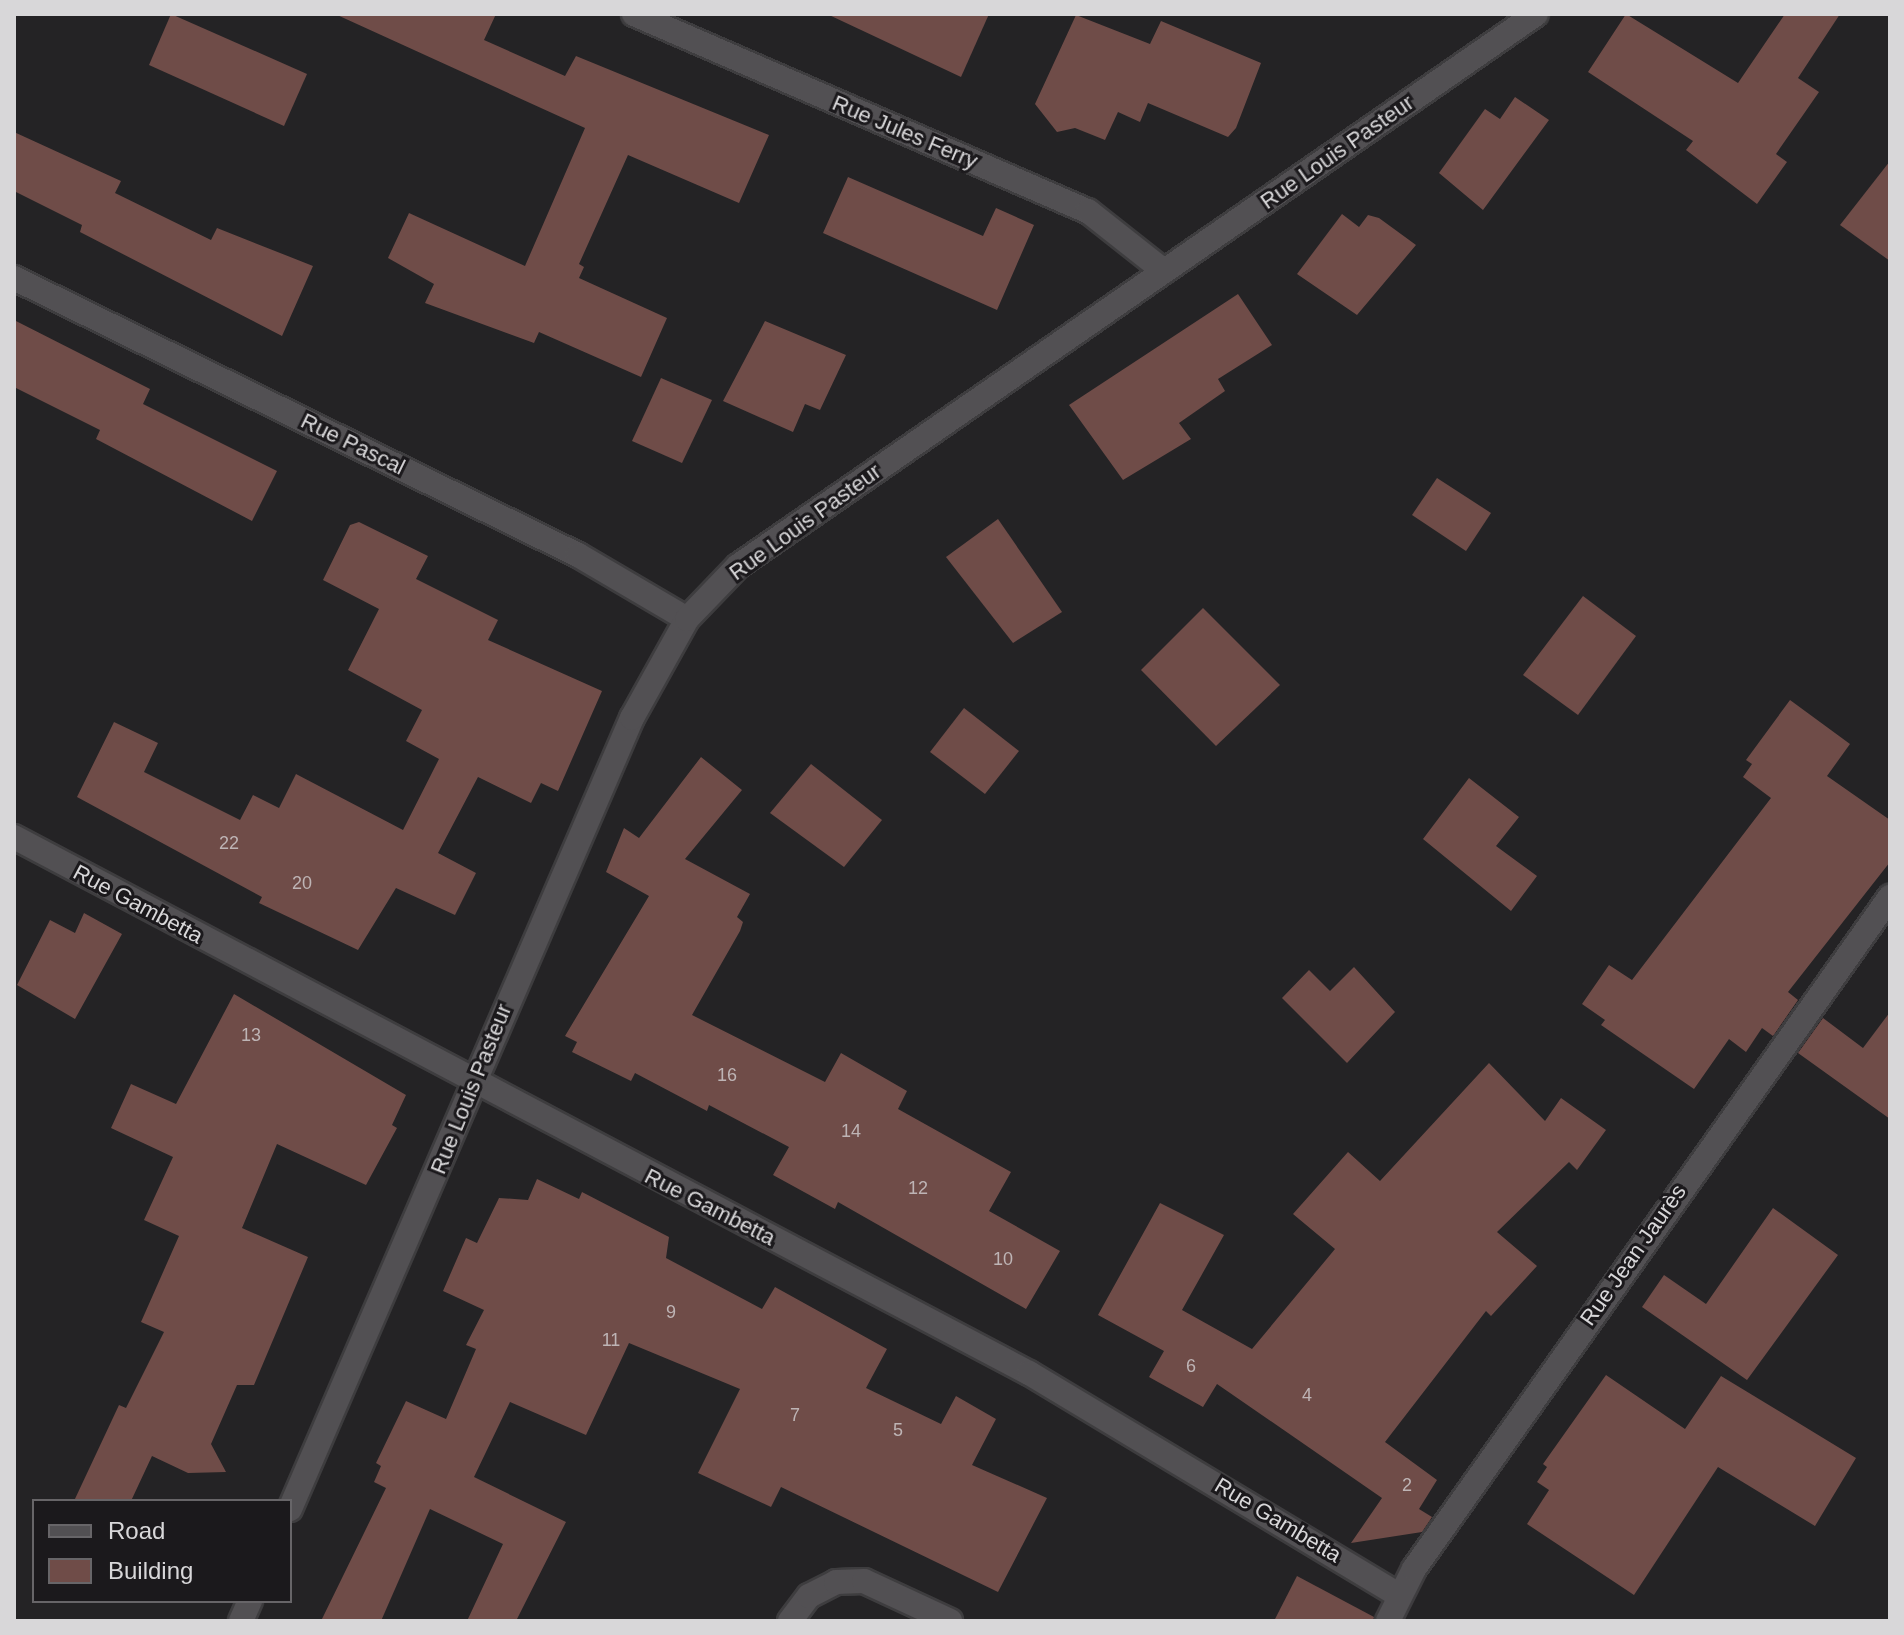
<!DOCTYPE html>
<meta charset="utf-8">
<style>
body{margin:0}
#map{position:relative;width:1904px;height:1635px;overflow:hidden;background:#242325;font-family:Helvetica,sans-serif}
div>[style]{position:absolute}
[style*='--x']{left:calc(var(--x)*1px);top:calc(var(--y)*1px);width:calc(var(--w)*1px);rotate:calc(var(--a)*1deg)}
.building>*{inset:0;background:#6f4c48}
.roads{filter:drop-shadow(2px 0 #3e3d3f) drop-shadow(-2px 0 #3e3d3f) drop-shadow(0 2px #3e3d3f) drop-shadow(0 -2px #3e3d3f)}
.lane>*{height:24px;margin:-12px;padding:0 12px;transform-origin:12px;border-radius:12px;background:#525053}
.street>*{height:24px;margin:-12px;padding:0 12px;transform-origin:12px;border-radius:12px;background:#525053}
span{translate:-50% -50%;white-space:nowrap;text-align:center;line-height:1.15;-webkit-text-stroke:6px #1b191c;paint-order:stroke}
.number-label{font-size:18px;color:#beb4b5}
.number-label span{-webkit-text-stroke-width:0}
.street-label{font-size:22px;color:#d8d7d9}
.frame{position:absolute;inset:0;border:16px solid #d8d7d9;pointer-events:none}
.legend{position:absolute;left:32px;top:1499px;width:260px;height:104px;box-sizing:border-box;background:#1b191c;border:2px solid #676568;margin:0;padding:10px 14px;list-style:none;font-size:24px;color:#d8d7d9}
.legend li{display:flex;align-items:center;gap:16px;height:40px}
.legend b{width:40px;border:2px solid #676568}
</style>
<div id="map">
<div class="building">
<i style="clip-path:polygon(171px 14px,307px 74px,284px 126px,149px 65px)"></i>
<i style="clip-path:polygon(335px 14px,496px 14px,484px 40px,565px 76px,576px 56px,769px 135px,739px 203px,628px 155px,579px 264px,584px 267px,579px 278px,667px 318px,641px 377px,539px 332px,534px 343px,425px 303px,434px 284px,388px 258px,409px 213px,525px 266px,585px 128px)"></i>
<i style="clip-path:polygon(827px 14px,989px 14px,961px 77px)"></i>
<i style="clip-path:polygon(1626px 14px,1738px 83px,1785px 14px,1840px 14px,1798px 78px,1819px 92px,1776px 154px,1787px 162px,1757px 204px,1686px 150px,1693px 141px,1588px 72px)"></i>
<i style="clip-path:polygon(1076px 15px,1150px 44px,1161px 21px,1261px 63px,1236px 128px,1228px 137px,1148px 103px,1140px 122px,1118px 112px,1105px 140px,1075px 128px,1057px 132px,1035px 104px)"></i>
<i style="clip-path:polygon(1515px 97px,1549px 120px,1483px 210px,1439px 173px,1485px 109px,1500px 119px)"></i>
<i style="clip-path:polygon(14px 132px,121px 181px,115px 193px,211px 240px,217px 228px,313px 266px,282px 336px,80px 232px,82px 225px,14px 191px)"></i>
<i style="clip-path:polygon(1890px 161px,1890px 261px,1840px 225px)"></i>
<i style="clip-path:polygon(848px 177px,983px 236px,996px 208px,1034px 225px,997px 310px,823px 233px)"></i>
<i style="clip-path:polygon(1342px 214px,1359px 227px,1368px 215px,1379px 218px,1416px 245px,1357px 315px,1297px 274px)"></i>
<i style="clip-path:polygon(1238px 294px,1272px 345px,1218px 379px,1225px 391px,1179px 423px,1191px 439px,1123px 480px,1069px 405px)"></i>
<i style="clip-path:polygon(14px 320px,150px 389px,143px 404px,277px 471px,252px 521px,96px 439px,100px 430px,14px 387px)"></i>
<i style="clip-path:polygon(765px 321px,846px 355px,820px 410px,805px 404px,793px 432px,723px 401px)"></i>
<i style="clip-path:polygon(661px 378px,712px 400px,682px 463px,632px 441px)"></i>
<i style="clip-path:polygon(1437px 478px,1491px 513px,1466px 551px,1412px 515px)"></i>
<i style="clip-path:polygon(998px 519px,1062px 612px,1013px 643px,946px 557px)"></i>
<i style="clip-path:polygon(359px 522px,428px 556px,416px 579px,498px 620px,488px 640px,602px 691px,558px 791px,541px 783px,531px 803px,478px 777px,438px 853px,476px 873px,455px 915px,396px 888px,358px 950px,259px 903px,262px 897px,77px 797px,114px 722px,158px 743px,144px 772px,240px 820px,253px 795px,279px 808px,296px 774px,403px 830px,439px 759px,406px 741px,422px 710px,348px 670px,379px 609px,323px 580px,350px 525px)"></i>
<i style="clip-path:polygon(1583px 596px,1636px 636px,1578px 715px,1523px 675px)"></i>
<i style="clip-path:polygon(1203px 608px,1280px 685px,1216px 746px,1141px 670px)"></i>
<i style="clip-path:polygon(1790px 700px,1850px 744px,1827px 776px,1890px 820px,1890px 862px,1788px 992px,1798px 1000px,1773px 1036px,1762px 1028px,1746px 1052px,1729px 1039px,1694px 1089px,1601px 1025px,1605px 1020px,1582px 1004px,1609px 965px,1632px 980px,1771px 798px,1743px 777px,1752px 764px,1746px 760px)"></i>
<i style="clip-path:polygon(964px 708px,1019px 751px,985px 794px,930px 752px)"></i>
<i style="clip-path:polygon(701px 757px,742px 790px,685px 859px,750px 894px,737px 917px,743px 922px,740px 931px,692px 1015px,825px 1082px,841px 1053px,907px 1091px,898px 1109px,1011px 1172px,989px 1211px,1060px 1251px,1026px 1309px,838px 1202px,835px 1209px,773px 1175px,789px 1147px,709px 1105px,707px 1111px,635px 1073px,631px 1081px,572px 1052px,577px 1042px,565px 1036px,649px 896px,606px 872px,624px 828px,639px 838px)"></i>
<i style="clip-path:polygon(811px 764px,882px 820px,844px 867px,770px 813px)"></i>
<i style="clip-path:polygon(1469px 778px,1519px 817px,1496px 846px,1537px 876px,1511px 911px,1423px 839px)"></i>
<i style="clip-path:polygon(84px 913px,122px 934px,75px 1019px,17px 985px,50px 920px,75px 933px)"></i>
<i style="clip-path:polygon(1354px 967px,1395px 1012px,1347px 1063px,1282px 998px,1309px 970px,1330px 991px)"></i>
<i style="clip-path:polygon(234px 994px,406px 1095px,392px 1125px,397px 1128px,366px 1185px,277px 1144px,242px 1228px,308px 1257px,254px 1385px,237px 1385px,211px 1444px,226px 1472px,188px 1473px,152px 1456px,131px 1501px,74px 1501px,119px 1405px,126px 1408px,164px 1332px,141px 1322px,179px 1236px,144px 1220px,173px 1157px,111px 1128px,131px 1084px,176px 1104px)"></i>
<i style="clip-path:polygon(1890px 1012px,1890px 1119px,1798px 1053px,1823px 1018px,1863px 1048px)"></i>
<i style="clip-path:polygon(1489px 1063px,1545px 1121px,1561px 1098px,1606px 1130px,1577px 1170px,1569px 1162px,1497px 1232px,1537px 1266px,1491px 1316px,1486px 1311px,1385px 1442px,1437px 1480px,1419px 1509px,1432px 1517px,1422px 1532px,1351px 1543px,1382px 1498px,1217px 1384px,1203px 1407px,1149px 1377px,1164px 1351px,1098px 1315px,1160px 1203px,1224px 1235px,1182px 1310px,1252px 1349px,1335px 1249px,1293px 1214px,1348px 1152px,1380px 1181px)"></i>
<i style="clip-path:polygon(537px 1179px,579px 1199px,582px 1192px,669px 1237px,666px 1258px,762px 1309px,775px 1287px,887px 1349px,866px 1388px,941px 1424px,956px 1396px,996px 1419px,972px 1465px,1047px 1498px,998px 1592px,781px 1487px,771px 1507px,698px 1473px,740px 1389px,629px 1343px,586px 1435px,510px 1402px,474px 1477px,566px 1522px,516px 1621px,467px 1621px,503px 1544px,430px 1509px,381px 1621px,321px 1621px,386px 1488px,374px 1482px,381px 1466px,376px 1463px,406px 1401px,446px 1419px,476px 1349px,466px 1345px,484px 1310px,443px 1291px,466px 1238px,477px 1243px,499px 1198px,528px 1200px)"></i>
<i style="clip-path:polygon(1773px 1208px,1838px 1255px,1747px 1380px,1642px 1307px,1664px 1275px,1706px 1304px)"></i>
<i style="clip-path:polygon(1606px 1375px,1685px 1429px,1721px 1376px,1856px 1458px,1815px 1526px,1718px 1467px,1634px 1595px,1527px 1524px,1549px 1490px,1537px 1482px,1547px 1467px,1543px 1464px)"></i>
<i style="clip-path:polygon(1297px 1576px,1374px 1617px,1373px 1621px,1274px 1621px)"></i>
</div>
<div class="roads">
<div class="lane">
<i style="--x:790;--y:1621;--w:31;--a:-53"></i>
<i style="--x:809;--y:1596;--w:30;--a:-27"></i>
<i style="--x:836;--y:1582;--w:28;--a:-2"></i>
<i style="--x:864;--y:1581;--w:95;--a:24.9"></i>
</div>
<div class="street">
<i style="--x:634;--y:14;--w:495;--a:23.5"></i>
<i style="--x:1088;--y:211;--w:97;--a:38.3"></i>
<i style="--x:14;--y:278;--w:628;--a:26.16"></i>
<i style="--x:578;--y:555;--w:126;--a:30.4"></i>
<i style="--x:14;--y:837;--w:1148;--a:27.84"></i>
<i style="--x:1029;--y:1373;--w:429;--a:31"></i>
<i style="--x:290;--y:1509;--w:862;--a:-66.62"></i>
<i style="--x:632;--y:718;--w:113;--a:-60.9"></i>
<i style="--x:687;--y:619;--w:74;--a:-46.1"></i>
<i style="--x:738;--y:566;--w:970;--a:-34.67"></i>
<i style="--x:241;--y:1621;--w:22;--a:-66"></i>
<i style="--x:1388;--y:1621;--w:58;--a:-63.4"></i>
<i style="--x:1414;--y:1569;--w:824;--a:-54.69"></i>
</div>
</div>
<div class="number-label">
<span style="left:229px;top:843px">22</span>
<span style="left:302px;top:883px">20</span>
<span style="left:251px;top:1035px">13</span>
<span style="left:727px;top:1075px">16</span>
<span style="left:851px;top:1131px">14</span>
<span style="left:918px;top:1188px">12</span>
<span style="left:1003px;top:1259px">10</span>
<span style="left:671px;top:1312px">9</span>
<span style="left:611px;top:1340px">11</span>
<span style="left:1191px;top:1366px">6</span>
<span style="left:1307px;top:1395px">4</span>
<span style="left:795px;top:1415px">7</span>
<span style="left:898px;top:1430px">5</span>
<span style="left:1407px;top:1485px">2</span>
</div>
<div class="street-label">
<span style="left:905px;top:132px;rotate:23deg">Rue Jules Ferry</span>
<span style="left:1337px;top:152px;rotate:-35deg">Rue Louis Pasteur</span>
<span style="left:353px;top:444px;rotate:26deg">Rue Pascal</span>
<span style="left:805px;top:522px;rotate:-36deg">Rue Louis Pasteur</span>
<span style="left:138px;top:904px;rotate:28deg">Rue Gambetta</span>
<span style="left:471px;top:1089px;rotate:-68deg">Rue Louis Pasteur</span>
<span style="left:710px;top:1207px;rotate:27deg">Rue Gambetta</span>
<span style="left:1633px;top:1255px;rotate:-55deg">Rue Jean Jaurès</span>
<span style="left:1278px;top:1520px;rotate:31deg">Rue Gambetta</span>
</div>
<div class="frame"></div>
<ul class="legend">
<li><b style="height:10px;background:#525053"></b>Road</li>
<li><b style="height:22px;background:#6f4c48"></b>Building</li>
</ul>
</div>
